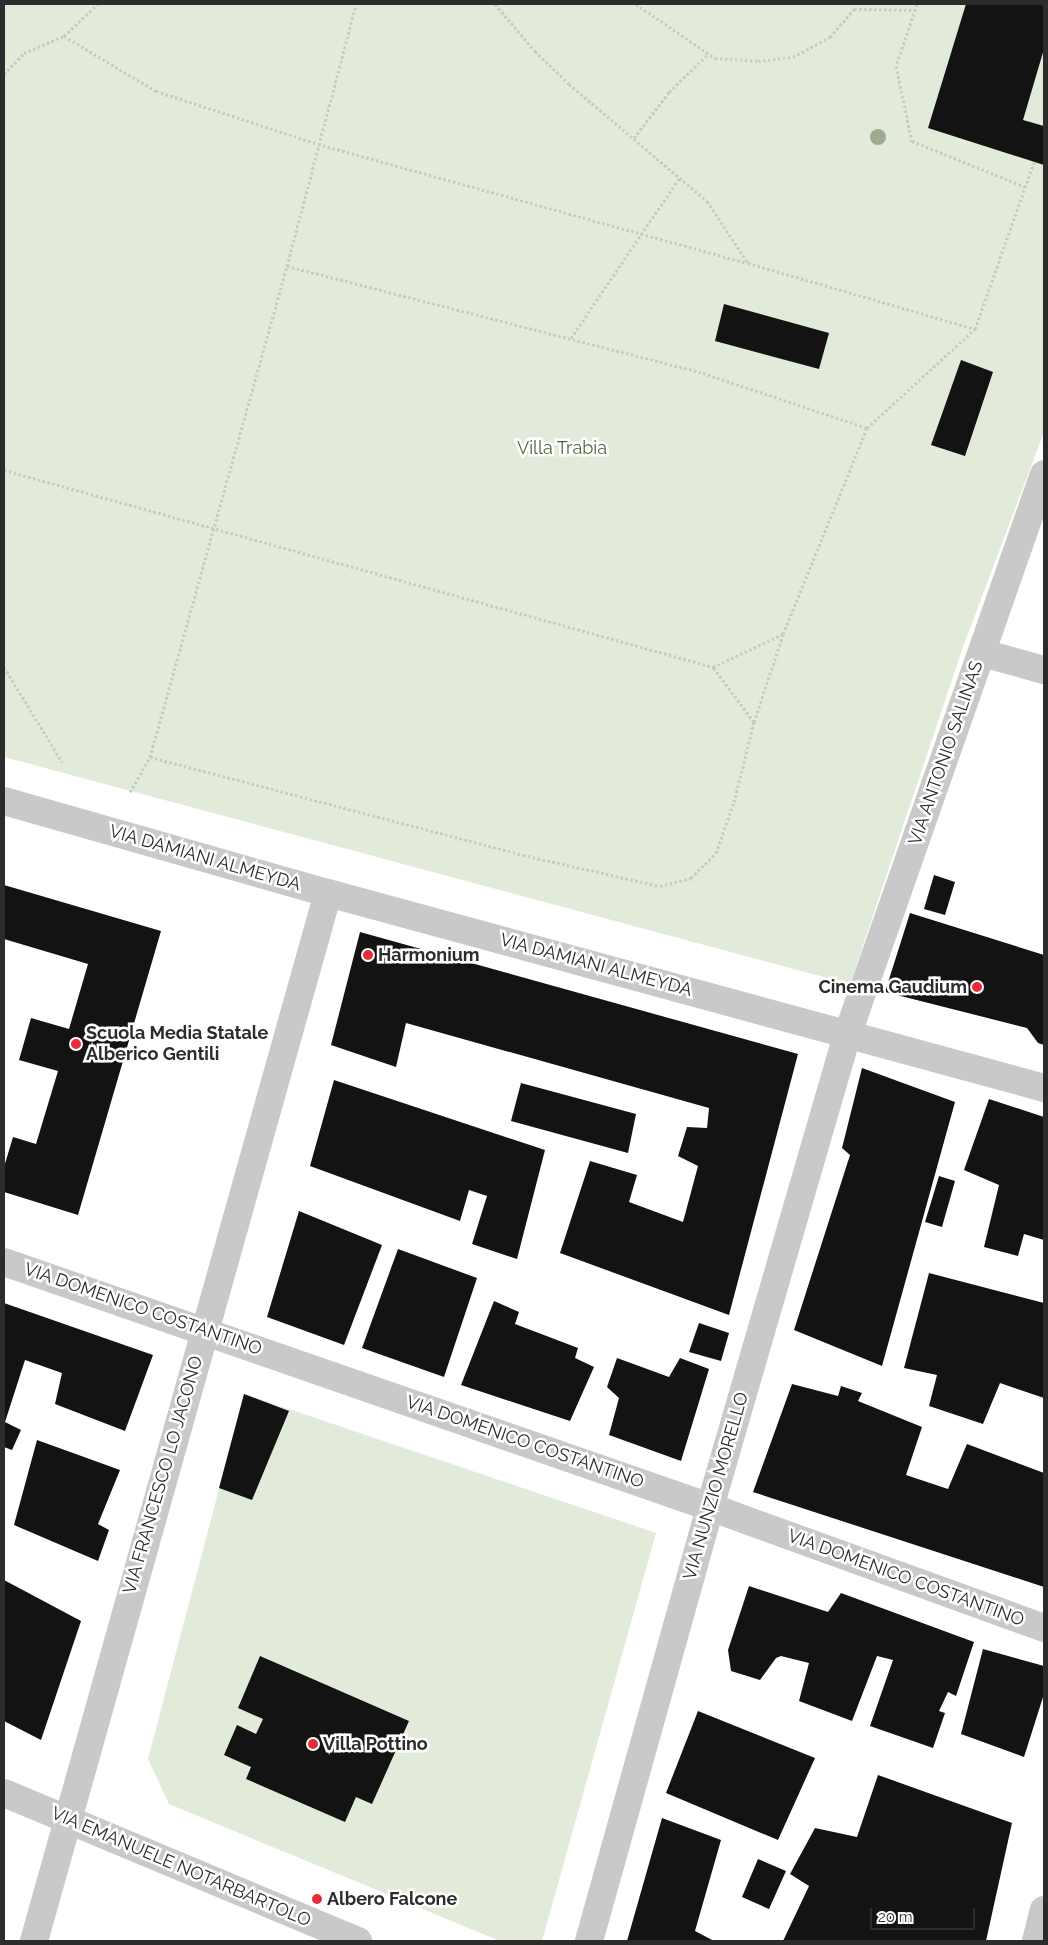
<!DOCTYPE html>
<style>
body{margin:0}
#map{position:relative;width:1048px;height:1945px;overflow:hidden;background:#fff;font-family:Raleway,sans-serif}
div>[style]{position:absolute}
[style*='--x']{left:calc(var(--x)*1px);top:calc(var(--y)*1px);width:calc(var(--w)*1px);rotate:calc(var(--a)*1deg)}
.green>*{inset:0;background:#e2ead9}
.building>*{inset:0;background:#131313}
.path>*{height:3px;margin-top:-1.5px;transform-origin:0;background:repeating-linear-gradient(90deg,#c9c9c9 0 2.5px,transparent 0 5px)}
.minor>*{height:28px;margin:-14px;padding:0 14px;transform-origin:14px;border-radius:14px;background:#c9c9c9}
.trees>*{width:16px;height:16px;margin:-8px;border-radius:50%;background:#9eab93}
.dots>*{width:14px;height:14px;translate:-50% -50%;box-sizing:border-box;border:2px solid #fff;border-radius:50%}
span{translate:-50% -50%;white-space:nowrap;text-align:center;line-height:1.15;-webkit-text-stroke:5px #fff;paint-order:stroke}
.park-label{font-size:18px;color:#4f673a}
.street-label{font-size:18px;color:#2c2c2c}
.poi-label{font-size:18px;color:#2c2c2c;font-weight:700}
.left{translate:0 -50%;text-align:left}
.right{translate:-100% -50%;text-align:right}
.frame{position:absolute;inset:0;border:5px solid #2c2c2c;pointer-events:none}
.scale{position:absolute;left:870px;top:1908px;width:105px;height:22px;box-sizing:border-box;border:2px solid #2c2c2c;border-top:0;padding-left:6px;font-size:15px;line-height:18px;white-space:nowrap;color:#2c2c2c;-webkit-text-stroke:4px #fff;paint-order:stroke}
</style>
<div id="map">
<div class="green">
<i style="clip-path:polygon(4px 4px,1044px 4px,1044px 432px,963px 647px,850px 984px,4px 757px)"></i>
<i style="clip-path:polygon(244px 1394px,656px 1533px,542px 1941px,500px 1941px,169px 1804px,148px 1759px)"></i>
</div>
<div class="building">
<i style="clip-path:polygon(966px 4px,1044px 4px,1044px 49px,1023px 120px,1044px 126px,1044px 165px,928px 128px)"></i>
<i style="clip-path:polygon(724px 304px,829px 333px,819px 369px,715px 341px)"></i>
<i style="clip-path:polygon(961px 360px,993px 372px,965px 456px,931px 445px)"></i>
<i style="clip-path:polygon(934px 875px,955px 882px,945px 915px,924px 909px)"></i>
<i style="clip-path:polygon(4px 885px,161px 931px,78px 1215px,4px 1192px,4px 1167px,13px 1137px,36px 1144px,58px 1071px,19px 1060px,31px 1018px,69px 1029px,88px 964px,4px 939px)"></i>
<i style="clip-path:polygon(910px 913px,1044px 955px,1044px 1045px,1038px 1043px,1027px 1028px,885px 992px)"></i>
<i style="clip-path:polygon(360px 932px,798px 1054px,729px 1315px,560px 1253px,590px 1161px,637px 1175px,629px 1202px,683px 1222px,698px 1166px,678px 1156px,687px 1127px,707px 1128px,709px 1108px,406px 1023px,396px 1067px,331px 1045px)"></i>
<i style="clip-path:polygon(862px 1068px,955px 1102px,882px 1366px,794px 1330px,850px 1155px,842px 1148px)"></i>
<i style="clip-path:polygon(334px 1080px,545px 1150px,517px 1259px,472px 1244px,487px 1196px,469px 1190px,460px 1221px,310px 1166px)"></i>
<i style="clip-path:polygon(521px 1083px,636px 1114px,628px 1153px,511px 1121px)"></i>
<i style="clip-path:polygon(989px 1099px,1044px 1117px,1044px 1240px,1024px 1234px,1018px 1256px,984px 1247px,999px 1185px,964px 1170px)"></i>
<i style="clip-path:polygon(939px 1176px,955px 1181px,942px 1227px,925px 1222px)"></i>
<i style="clip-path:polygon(299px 1211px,382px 1245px,344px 1345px,267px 1317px)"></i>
<i style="clip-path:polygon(398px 1249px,477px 1278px,444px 1377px,362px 1348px)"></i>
<i style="clip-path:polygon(929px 1273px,1044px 1303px,1044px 1398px,1000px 1383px,983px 1424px,929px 1406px,937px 1375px,904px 1368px)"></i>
<i style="clip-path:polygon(494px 1301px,519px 1312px,515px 1324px,578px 1348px,575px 1358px,594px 1367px,570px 1421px,461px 1385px)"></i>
<i style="clip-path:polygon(4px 1303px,153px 1355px,125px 1431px,55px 1404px,62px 1373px,25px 1360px,5px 1422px,21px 1430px,12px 1450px,4px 1447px)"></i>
<i style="clip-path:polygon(699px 1323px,729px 1333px,721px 1361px,689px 1352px)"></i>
<i style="clip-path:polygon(617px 1358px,669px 1377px,680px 1358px,709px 1369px,681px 1461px,609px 1435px,619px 1398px,607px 1387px)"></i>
<i style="clip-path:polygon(792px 1384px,838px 1396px,841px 1386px,862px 1393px,858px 1401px,922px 1427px,906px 1475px,948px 1489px,967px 1444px,1044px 1473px,1044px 1587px,753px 1492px)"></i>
<i style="clip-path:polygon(244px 1394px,289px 1411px,252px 1500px,219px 1488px)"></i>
<i style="clip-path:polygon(37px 1440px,120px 1470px,98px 1524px,109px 1530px,98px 1561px,14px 1525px)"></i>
<i style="clip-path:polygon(4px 1580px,81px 1621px,41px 1740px,4px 1721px)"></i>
<i style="clip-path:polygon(749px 1586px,828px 1612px,841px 1593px,974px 1642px,956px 1696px,948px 1692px,939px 1711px,945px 1713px,933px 1748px,870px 1726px,893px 1660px,877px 1656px,852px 1721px,799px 1701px,809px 1663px,781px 1656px,776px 1658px,760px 1680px,731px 1671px,728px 1650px)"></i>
<i style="clip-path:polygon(983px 1649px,1044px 1666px,1044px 1694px,1024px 1757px,961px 1734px)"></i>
<i style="clip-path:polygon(260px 1656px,409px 1721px,372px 1804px,356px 1797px,345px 1822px,246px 1779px,251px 1767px,224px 1755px,237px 1725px,256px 1734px,263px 1719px,238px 1708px)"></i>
<i style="clip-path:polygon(698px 1711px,815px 1758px,778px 1840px,666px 1793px)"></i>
<i style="clip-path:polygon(878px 1775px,1012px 1823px,986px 1941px,783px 1941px,809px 1886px,790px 1874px,815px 1828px,857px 1837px)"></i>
<i style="clip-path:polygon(662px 1818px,721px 1840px,695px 1931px,714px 1941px,627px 1941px)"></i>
<i style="clip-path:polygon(758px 1859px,786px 1871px,769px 1909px,742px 1897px)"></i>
</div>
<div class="path">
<i style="--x:495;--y:4;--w:62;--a:49.6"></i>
<i style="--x:535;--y:51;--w:47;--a:44.1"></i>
<i style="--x:569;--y:84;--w:181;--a:40.3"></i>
<i style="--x:707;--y:201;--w:74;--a:56.5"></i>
<i style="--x:748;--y:263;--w:236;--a:16.2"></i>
<i style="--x:636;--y:4;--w:96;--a:34.4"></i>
<i style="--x:715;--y:58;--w:43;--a:4"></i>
<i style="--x:758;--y:61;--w:35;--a:-7"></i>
<i style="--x:793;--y:57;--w:42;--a:-28.4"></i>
<i style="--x:830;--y:37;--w:37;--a:-49"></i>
<i style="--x:854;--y:9;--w:61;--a:0.9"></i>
<i style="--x:917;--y:4;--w:65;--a:108.7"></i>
<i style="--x:896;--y:66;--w:77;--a:78"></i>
<i style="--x:912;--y:141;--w:123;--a:22"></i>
<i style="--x:64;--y:36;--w:107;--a:30.9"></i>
<i style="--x:156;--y:91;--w:170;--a:18.1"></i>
<i style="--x:318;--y:144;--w:446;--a:15.5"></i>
<i style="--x:4;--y:74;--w:29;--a:-46"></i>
<i style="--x:24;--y:53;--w:43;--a:-23"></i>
<i style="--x:64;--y:36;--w:47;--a:-43.3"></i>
<i style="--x:634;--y:138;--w:58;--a:-52.7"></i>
<i style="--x:669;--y:92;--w:54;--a:-44.3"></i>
<i style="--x:287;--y:266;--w:430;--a:14.4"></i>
<i style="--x:703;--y:373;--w:173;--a:18.5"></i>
<i style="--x:571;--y:338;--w:194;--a:-55.9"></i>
<i style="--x:4;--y:470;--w:736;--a:15.53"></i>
<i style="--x:713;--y:667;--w:77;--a:-25.2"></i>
<i style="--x:783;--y:634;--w:222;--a:-67.8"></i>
<i style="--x:867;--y:428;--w:147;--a:-42.5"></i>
<i style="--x:975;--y:329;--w:177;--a:-70.5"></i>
<i style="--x:4;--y:667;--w:111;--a:58.6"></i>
<i style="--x:754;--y:722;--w:92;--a:-71.6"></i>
<i style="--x:150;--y:757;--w:386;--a:14.7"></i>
<i style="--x:523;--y:855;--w:140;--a:12.8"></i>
<i style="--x:660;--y:886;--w:32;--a:-14"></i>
<i style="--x:691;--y:878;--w:35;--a:-45"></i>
<i style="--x:716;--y:853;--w:54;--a:-70.6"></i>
<i style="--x:734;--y:802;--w:82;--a:-76"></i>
<i style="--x:754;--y:722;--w:69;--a:-126.7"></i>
<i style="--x:130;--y:792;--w:40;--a:-60.3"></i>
<i style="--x:150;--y:757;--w:510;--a:-74.41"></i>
<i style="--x:287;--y:266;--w:271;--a:-75.2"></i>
</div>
<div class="minor">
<i style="--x:982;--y:653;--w:64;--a:15.3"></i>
<i style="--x:4;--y:801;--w:337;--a:15.9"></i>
<i style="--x:328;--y:893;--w:742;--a:15.23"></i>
<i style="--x:4;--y:1262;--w:747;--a:19.14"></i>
<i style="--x:710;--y:1507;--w:355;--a:19.9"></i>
<i style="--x:4;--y:1793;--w:384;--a:22.7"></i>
<i style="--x:34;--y:1941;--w:1088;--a:-74.33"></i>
<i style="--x:589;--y:1941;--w:451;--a:-74.4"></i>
<i style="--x:710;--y:1507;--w:494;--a:-73.8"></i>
<i style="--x:848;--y:1033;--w:592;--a:-70.68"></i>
<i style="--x:1036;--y:1941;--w:32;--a:-76"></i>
</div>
<div class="trees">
<i style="left:878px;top:137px"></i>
</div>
<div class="dots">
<i style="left:368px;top:955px;background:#e52c38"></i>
<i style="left:977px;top:987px;background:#e52c38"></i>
<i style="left:76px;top:1044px;background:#e52c38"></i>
<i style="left:313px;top:1744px;background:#e52c38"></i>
<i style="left:317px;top:1899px;background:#e52c38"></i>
</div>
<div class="park-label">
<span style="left:562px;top:448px">Villa Trabia</span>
</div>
<div class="street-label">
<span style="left:946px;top:753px;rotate:-71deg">VIA ANTONIO SALINAS</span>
<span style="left:205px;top:858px;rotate:16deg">VIA DAMIANI ALMEYDA</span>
<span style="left:596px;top:965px;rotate:15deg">VIA DAMIANI ALMEYDA</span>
<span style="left:143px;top:1309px;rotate:19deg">VIA DOMENICO COSTANTINO</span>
<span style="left:525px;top:1442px;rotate:19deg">VIA DOMENICO COSTANTINO</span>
<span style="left:163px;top:1475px;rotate:-74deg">VIA FRANCESCO LO JACONO</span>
<span style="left:716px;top:1486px;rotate:-74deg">VIA NUNZIO MORELLO</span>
<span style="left:906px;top:1578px;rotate:20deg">VIA DOMENICO COSTANTINO</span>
<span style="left:181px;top:1867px;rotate:23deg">VIA EMANUELE NOTARBARTOLO</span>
</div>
<div class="poi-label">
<span class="left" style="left:378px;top:955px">Harmonium</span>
<span class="right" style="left:967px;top:987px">Cinema Gaudium</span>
<span class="left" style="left:86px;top:1044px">Scuola Media Statale<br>Alberico Gentili</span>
<span class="left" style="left:323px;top:1744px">Villa Pottino</span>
<span class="left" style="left:327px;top:1899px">Albero Falcone</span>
</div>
<div class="frame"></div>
<div class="scale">20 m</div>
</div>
